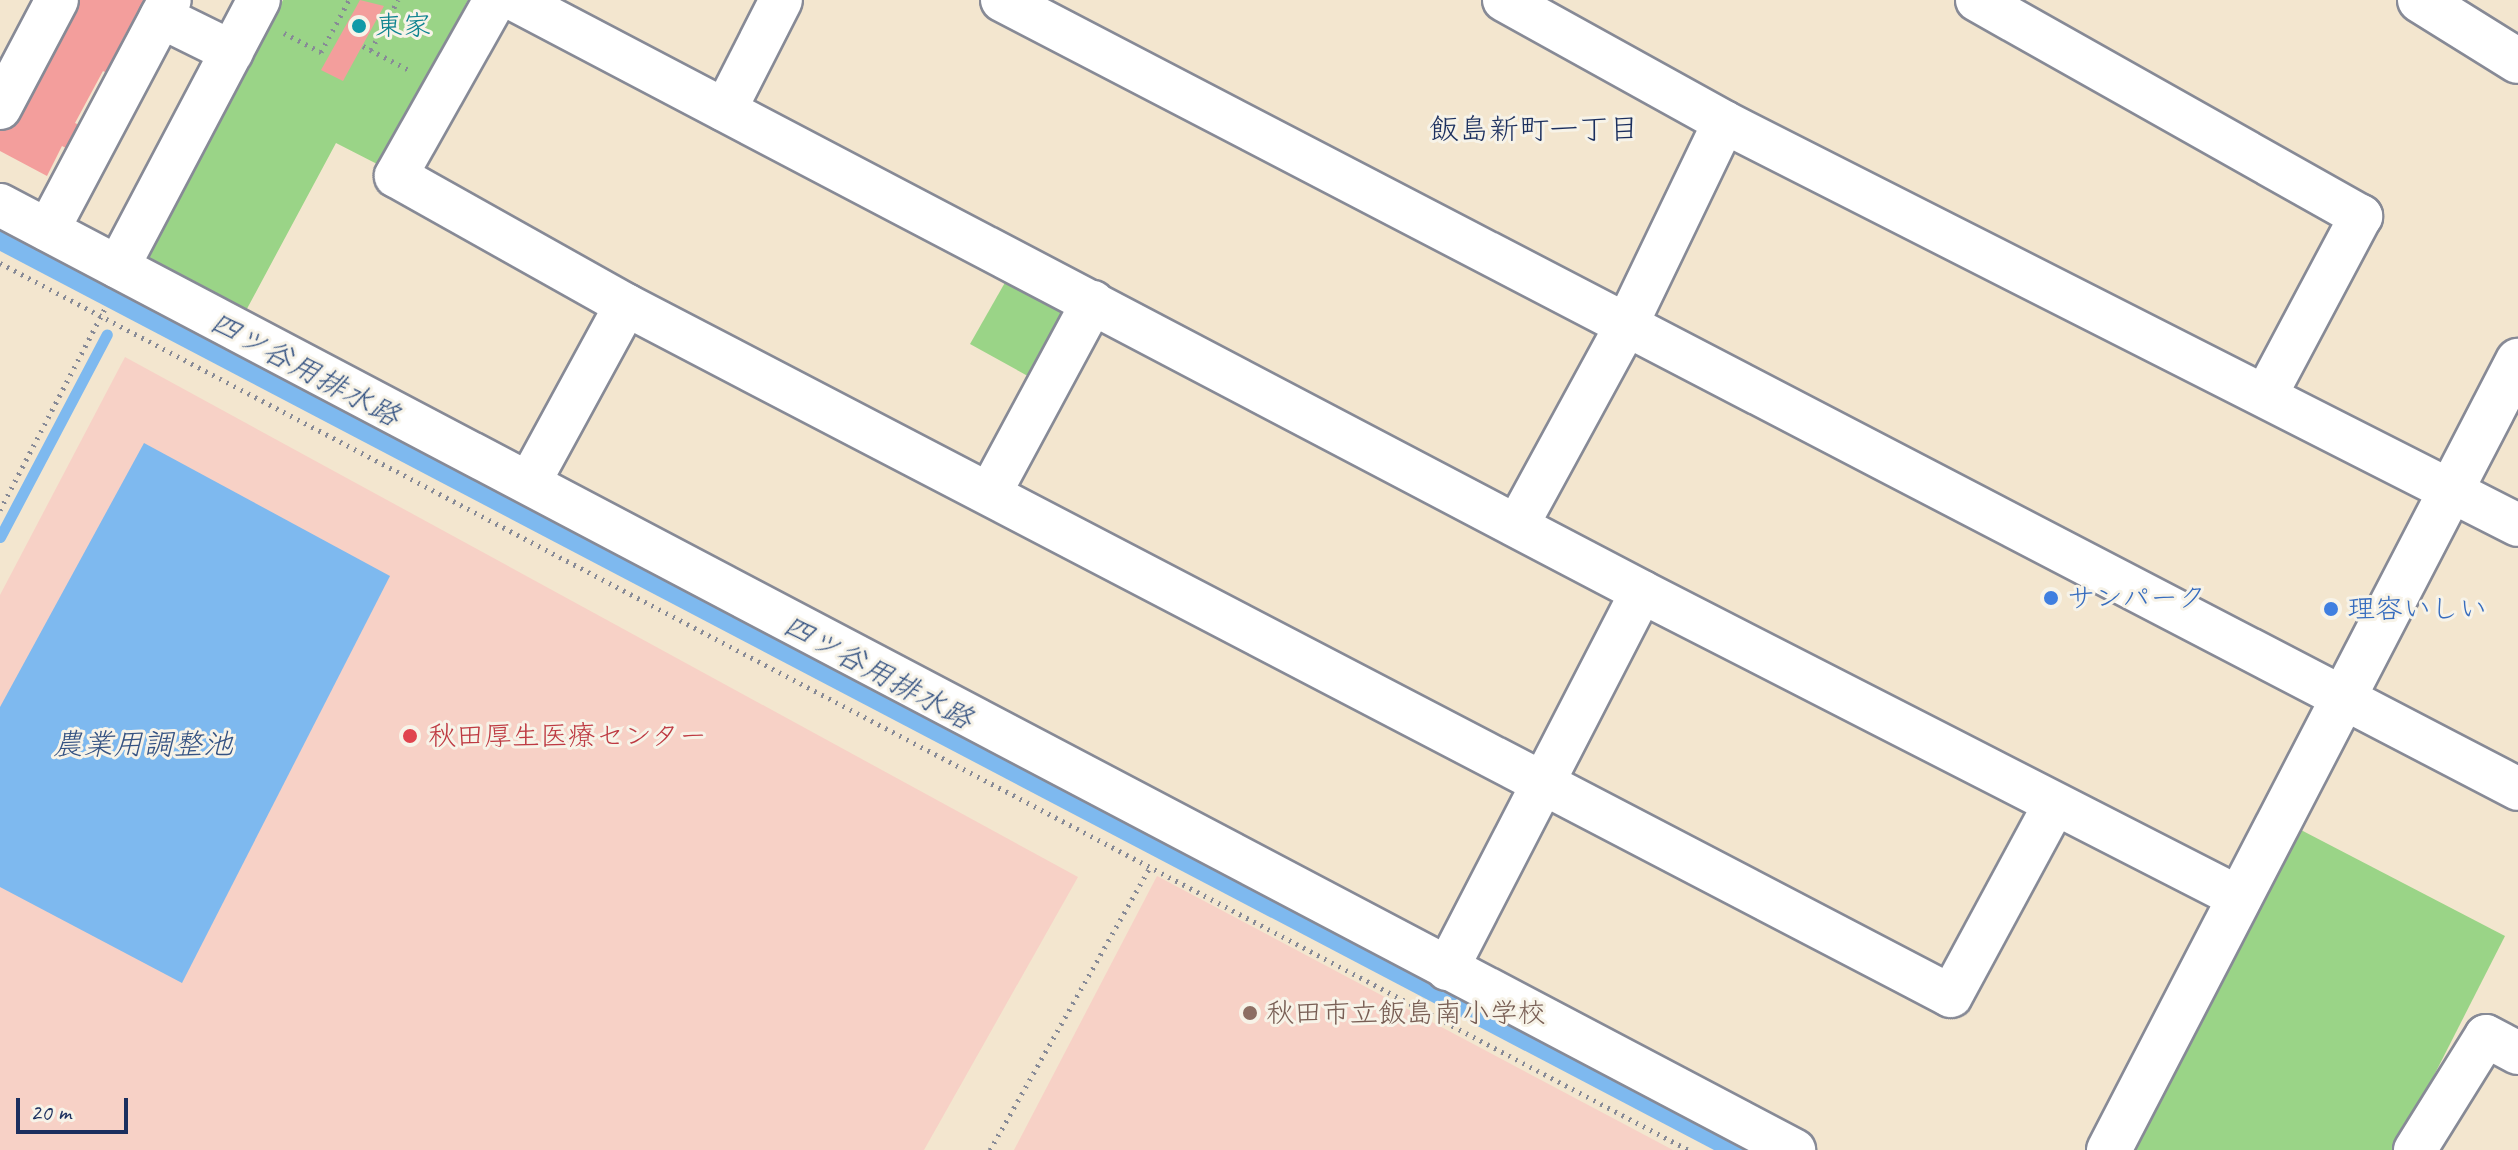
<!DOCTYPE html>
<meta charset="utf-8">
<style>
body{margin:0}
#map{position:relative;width:2518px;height:1150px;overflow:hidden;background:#f3e6cf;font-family:Caveat,"Klee One",sans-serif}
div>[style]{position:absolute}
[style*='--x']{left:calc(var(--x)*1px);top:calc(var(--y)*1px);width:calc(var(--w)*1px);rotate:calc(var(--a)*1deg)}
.built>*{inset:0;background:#f7d1c6}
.green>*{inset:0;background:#9ad487}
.water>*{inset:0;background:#7eb9ef}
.stream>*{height:11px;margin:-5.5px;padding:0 5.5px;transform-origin:5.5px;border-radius:5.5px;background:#7eb9ef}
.building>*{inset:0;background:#f39e9c}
.path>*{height:5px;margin-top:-2.5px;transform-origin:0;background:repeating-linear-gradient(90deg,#878a96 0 2px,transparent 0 8px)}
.roads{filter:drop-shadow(2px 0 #878a96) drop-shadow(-2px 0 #878a96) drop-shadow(0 2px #878a96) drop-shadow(0 -2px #878a96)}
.minor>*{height:42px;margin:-21px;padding:0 21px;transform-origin:21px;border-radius:21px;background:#fff}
.tertiary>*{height:44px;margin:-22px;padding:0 22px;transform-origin:22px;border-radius:22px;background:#fff}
.dots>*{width:22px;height:22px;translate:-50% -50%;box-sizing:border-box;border:4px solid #f7f3e8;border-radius:50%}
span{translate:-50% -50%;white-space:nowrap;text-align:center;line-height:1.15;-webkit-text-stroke:6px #f7f3e8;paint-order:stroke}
.culture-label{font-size:28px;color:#0d838f}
.left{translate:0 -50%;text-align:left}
.shop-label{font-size:28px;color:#366cbe}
.health-label{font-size:28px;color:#be3a42}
.education-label{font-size:28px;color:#785e54}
.neighbourhood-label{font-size:30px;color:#1b2f5e}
.water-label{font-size:30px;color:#345282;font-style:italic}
.scale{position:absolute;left:16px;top:1098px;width:112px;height:36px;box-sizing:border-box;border:4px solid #1b2f5e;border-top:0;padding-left:10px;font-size:24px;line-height:28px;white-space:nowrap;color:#1b2f5e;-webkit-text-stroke:6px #f7f3e8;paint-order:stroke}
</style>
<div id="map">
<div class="built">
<i style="clip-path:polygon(125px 357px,1078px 877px,924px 1150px,0 1150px,0 595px)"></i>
<i style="clip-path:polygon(1157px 876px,1673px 1150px,1014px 1150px)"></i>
</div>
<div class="green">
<i style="clip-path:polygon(283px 0,468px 0,379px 165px,336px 143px,242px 318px,142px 264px)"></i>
<i style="clip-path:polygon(1011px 272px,1062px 302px,1069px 321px,1035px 380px,970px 344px)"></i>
<i style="clip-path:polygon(2301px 830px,2505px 936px,2396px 1150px,2133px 1150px)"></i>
</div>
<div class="water">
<i style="clip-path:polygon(0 220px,1757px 1150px,1714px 1150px,0 251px)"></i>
<i style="clip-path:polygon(144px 443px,390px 576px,182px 983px,0 887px,0 707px)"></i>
</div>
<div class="stream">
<i style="--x:0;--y:537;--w:229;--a:-62.2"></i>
</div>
<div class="building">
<i style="clip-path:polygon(66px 0,165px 0,159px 11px,142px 3px,120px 44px,129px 48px,114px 77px,103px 71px,75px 123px,91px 131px,78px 154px,62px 146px,47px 176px,0 151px,0 120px,13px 127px)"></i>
<i style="clip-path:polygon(360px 0,384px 6px,343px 81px,321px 70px)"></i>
</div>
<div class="path">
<i style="--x:284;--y:33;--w:42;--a:27.2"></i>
<i style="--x:321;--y:52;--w:59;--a:-61.7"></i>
<i style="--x:363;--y:46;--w:54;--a:27.5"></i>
<i style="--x:371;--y:50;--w:57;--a:-61.6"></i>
<i style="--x:0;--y:263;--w:1908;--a:27.71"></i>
<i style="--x:0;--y:510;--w:230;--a:-62.5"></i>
<i style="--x:990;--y:1150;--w:327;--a:-60.5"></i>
</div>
<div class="roads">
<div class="minor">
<i style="--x:495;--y:0;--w:202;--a:119.4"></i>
<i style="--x:396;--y:176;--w:264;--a:29.3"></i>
<i style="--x:626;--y:305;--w:1494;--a:27.54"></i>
<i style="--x:1951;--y:996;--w:218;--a:-61.6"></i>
<i style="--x:515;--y:0;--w:1273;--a:27.71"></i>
<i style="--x:1642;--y:592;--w:672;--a:27.1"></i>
<i style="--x:1002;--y:0;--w:1709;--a:27.49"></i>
<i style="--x:1504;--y:0;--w:252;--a:29"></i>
<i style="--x:1724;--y:122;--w:890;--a:26.91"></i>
<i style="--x:1977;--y:0;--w:441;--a:29.4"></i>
<i style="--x:2361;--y:216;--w:200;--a:118"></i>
<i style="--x:161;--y:17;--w:79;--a:26.2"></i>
<i style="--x:0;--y:108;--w:122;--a:-62.2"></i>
<i style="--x:725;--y:110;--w:123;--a:-63"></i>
<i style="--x:0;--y:205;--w:2028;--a:27.78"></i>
<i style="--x:48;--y:230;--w:260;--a:-62.1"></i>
<i style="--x:118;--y:267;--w:302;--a:-62.2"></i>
<i style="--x:530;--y:481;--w:200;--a:-61.4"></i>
<i style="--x:990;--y:493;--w:217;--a:-61.7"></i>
<i style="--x:1518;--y:524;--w:228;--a:-61.4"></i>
<i style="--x:1627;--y:324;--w:224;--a:-64.3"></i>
<i style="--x:1447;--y:969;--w:424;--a:-62.7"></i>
<i style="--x:2415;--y:1150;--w:134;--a:-58.1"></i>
<i style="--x:2486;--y:1036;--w:36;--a:28"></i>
</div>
<div class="tertiary">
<i style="--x:2420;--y:0;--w:115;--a:31.9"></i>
<i style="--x:2109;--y:1150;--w:889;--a:-62.6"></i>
</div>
</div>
<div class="dots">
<i style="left:359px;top:26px;background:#0f9aa8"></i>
<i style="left:2051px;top:598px;background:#3f7fe0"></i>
<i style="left:2331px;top:609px;background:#3f7fe0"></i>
<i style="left:410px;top:736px;background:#e0444e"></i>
<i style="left:1250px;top:1013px;background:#8d6e63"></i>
</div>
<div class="culture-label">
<span class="left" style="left:375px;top:26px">東家</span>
</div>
<div class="shop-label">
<span class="left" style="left:2067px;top:598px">サンパーク</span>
<span class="left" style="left:2347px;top:609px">理容いしい</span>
</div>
<div class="health-label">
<span class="left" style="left:428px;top:736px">秋田厚生医療センター</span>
</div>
<div class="education-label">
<span class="left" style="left:1266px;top:1013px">秋田市立飯島南小学校</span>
</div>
<div class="neighbourhood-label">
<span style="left:1534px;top:129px">飯島新町一丁目</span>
</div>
<div class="water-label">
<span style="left:305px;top:369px;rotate:28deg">四ツ谷用排水路</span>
<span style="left:878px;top:672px;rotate:28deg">四ツ谷用排水路</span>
<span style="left:143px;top:744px">農業用調整池</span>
</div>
<div class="scale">20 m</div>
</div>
